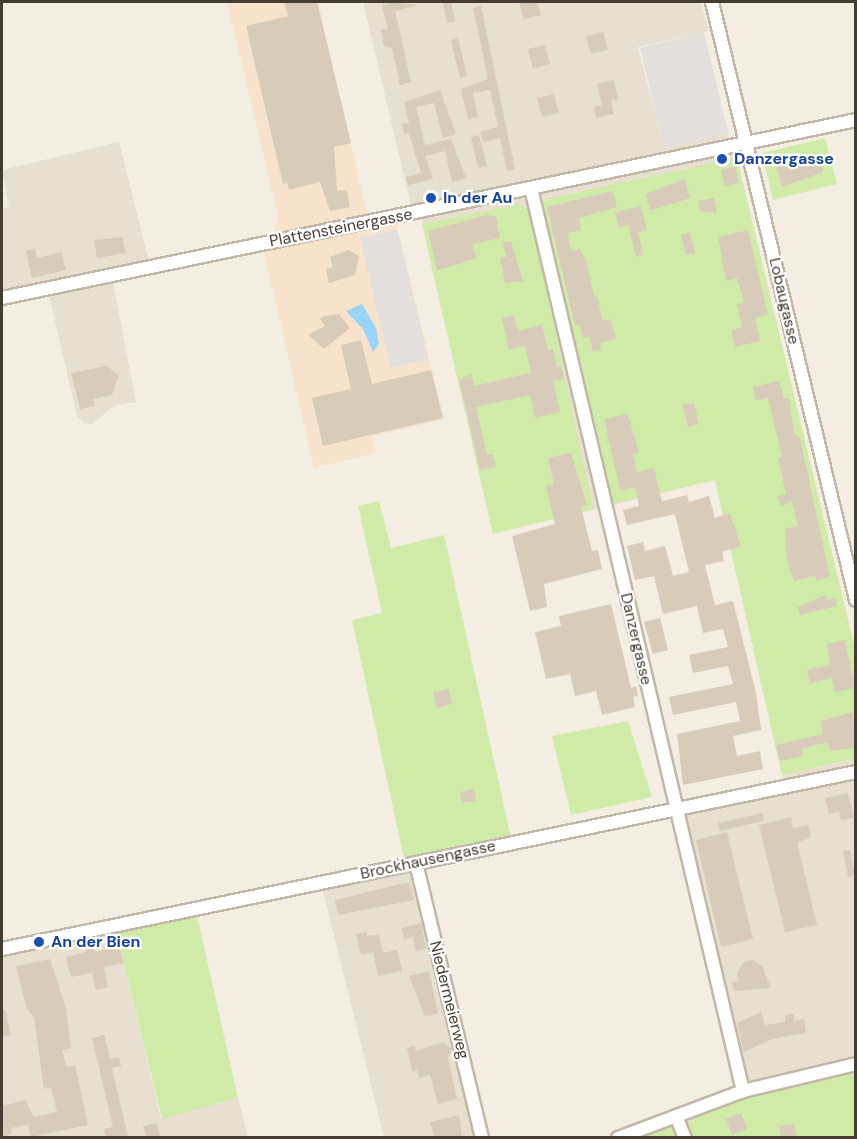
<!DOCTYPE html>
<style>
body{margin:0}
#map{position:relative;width:857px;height:1139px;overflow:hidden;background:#f3ede2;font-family:"DM Sans",sans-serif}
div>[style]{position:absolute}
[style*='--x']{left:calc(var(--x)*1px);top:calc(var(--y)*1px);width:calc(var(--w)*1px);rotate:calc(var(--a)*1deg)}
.residential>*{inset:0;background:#e7dfd0}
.commercial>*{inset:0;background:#f7e2cb}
.green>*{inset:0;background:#d0eba7}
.parking>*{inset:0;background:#e3dfdc}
.water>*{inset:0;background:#99d5f6}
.building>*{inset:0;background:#d8cbba}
.roads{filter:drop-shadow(2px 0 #c2b7a7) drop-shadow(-2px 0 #c2b7a7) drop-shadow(0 2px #c2b7a7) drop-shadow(0 -2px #c2b7a7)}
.street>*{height:12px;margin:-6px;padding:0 6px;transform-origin:6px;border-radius:6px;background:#fff}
.dots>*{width:16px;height:16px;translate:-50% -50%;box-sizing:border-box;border:3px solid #fff;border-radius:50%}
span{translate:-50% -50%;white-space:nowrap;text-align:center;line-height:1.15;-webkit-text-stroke:4.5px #fff;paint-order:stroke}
.transit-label{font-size:16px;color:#164399;font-weight:700}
.left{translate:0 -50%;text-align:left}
.street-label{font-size:16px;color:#453d32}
.frame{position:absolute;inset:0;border:3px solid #453d32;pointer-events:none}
</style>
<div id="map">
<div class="residential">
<i style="clip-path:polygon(363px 2px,701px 2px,709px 31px,638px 47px,664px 148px,728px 132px,855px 649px,855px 1058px,738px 1088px,680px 813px,790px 790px,782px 775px,715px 480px,493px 534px,418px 205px,411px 206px)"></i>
<i style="clip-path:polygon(119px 142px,152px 274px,113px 283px,136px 402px,115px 405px,92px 424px,84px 423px,77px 416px,49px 295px,2px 304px,2px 209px,9px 207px,2px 170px)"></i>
<i style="clip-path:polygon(413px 871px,476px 1137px,384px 1137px,323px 891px)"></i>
<i style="clip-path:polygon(117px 933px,161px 1119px,238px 1098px,248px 1137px,2px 1138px,2px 957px)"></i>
</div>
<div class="commercial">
<i style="clip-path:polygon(227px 2px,318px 2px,368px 217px,393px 210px,444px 419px,372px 437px,376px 453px,314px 468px,260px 236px,275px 232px,278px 216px)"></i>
</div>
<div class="green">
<i style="clip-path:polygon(825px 138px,837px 184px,773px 200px,762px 153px)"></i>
<i style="clip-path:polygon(737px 158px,855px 649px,855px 758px,782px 775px,715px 480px,613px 504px,601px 473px,539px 209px,545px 199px)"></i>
<i style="clip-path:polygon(521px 204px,530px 211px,593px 509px,493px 534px,422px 224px)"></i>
<i style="clip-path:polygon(379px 501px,391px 548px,444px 535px,511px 838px,404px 858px,352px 620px,382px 613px,358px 506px)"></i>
<i style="clip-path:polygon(628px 721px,652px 797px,571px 815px,552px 736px)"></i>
<i style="clip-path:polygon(197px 916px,238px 1098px,162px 1119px,117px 933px)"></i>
<i style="clip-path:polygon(855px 1070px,855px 1137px,640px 1138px,740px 1100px,818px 1076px)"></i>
</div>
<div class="parking">
<i style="clip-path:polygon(704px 32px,728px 132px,664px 148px,640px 48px)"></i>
<i style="clip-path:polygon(397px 229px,428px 359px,391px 368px,360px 238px)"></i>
</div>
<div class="water">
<i style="clip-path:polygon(362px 304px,376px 328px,379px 344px,373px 352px,363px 329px,346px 311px)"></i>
</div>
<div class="building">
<i style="clip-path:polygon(284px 2px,317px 2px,351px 143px,334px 147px,337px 190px,347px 191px,350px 207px,330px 211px,320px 182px,289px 190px,287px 183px,283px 184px,246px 26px,288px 16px)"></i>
<i style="clip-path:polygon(391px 2px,418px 5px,395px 11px,411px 82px,400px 85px,392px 48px,384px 46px,381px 30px,388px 29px,382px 5px)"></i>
<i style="clip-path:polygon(443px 2px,451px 2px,455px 21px,447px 23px)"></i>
<i style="clip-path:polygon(519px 2px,537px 2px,541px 15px,524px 19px)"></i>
<i style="clip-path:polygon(481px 6px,515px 169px,507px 171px,500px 138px,483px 142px,480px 132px,498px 127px,490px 90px,473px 93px,478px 117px,468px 119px,461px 89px,488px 79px,473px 7px)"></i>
<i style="clip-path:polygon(603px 32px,608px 50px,591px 54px,586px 36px)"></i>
<i style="clip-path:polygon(458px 38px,467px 76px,460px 78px,451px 40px)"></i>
<i style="clip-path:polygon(545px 45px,550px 64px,533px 69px,528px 49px)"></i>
<i style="clip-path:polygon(614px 80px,618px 99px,611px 100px,614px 114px,596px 118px,594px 107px,602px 105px,597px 84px)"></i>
<i style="clip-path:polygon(440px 90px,456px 134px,443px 138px,434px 103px,416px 107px,425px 145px,451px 139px,466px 178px,452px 182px,445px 151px,425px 156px,433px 179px,408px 185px,406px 177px,421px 173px,409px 133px,404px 134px,402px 124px,409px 123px,404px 102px)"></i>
<i style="clip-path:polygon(554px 94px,559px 113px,542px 117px,537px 98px)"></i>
<i style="clip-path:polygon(479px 135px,487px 166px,478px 168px,471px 137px)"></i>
<i style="clip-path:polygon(790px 156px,792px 166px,820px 156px,823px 172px,782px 187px,775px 159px)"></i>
<i style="clip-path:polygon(735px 166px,739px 183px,725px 186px,721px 170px)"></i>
<i style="clip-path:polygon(685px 179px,690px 198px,650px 211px,646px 194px)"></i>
<i style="clip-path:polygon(613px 191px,617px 207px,579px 218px,581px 230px,567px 233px,572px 251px,580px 249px,587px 263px,594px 296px,597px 296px,603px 321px,611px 319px,616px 339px,600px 343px,601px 350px,593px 352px,589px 336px,583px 338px,580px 325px,575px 326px,547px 207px)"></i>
<i style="clip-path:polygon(714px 198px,717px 213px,700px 211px,698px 201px)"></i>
<i style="clip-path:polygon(641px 206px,647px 230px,638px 232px,643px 255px,636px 257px,628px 225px,618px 227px,615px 212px)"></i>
<i style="clip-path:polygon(487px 215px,496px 217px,500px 238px,472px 244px,476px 258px,437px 271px,428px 231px)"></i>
<i style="clip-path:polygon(748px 230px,768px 315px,755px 318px,760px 341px,735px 347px,731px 330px,742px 327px,737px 304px,744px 303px,737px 278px,726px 281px,718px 237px)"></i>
<i style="clip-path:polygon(690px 232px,695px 253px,686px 255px,681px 235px)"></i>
<i style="clip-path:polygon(122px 237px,126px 253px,97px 258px,94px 240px)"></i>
<i style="clip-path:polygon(511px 241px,523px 281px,505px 283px,500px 258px,506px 257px,503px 243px)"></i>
<i style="clip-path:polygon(35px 248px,37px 258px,62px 252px,66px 270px,32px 278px,26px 251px)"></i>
<i style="clip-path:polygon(349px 250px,359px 256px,355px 275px,329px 283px,326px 269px,333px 267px,330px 257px)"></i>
<i style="clip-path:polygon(339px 314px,350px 328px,324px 349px,308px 335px,325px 326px,320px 319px,324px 316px)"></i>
<i style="clip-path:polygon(514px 315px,518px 331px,542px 325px,548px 350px,553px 349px,557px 367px,561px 366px,564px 379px,553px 381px,560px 412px,535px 418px,530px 395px,476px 407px,487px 455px,493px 454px,496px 467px,480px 470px,459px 380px,471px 374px,474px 386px,531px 373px,525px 346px,509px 350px,502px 318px)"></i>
<i style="clip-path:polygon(361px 340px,372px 384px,431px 370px,443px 418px,323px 446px,312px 398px,351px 389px,341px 345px)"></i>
<i style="clip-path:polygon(106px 366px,119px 375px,112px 395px,93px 399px,95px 406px,80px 409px,71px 373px)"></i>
<i style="clip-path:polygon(779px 381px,784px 399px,789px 398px,794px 433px,800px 438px,830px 577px,817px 581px,815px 576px,794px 581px,787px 561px,785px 529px,798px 526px,792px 501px,782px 506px,777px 496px,786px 494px,778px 458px,782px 457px,768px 398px,756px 400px,753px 387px)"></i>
<i style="clip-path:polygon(694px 403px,699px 424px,688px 426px,682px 405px)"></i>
<i style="clip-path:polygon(628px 414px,639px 453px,633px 454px,637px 472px,654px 468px,662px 501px,687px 495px,689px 502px,709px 496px,715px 518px,730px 513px,741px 546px,722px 552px,724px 561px,705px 565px,715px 605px,733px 601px,756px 693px,761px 730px,733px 736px,737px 756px,760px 751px,763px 769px,683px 785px,677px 734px,740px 721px,736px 702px,673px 715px,669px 697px,733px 684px,728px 666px,693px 673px,689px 655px,728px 647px,723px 629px,703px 633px,697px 606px,663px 614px,654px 576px,635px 580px,627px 546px,643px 542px,645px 551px,665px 546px,673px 576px,689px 572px,675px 514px,627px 525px,623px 510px,639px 506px,635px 487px,620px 490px,604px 419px)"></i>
<i style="clip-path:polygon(571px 453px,587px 505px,581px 507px,592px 551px,598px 550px,602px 569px,544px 584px,547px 607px,530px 611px,512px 536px,555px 524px,546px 486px,554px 484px,548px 458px)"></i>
<i style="clip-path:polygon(826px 595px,827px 600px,836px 598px,837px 606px,800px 615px,798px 607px)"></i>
<i style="clip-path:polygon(611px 604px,631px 688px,636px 686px,638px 696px,633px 697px,635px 707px,602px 715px,596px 691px,575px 696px,570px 674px,546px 679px,535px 632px,561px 626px,559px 616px)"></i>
<i style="clip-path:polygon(660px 618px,668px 650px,653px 654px,644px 622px)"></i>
<i style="clip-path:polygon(845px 640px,855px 688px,835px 692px,832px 678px,810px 683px,807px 670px,830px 665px,827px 644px)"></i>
<i style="clip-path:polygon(449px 689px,452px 704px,437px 708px,433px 692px)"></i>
<i style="clip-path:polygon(853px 712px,855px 748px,830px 751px,828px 742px,801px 749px,803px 756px,780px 761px,776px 745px,823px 734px,820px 721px)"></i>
<i style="clip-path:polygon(474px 789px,476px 801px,462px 803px,460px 792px)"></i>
<i style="clip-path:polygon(848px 793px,854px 818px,841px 820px,839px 812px,829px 814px,825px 798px)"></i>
<i style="clip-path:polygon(762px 813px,764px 821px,720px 831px,718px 823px)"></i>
<i style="clip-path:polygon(791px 817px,793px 828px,808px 825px,811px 838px,797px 842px,817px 925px,785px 932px,759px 825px)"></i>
<i style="clip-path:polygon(727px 832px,753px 939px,721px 947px,696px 840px)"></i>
<i style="clip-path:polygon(850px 850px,855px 875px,848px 877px,843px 851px)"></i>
<i style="clip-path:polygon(404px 883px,410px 883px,414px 900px,338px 915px,335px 900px)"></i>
<i style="clip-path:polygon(421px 923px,426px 949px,416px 951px,413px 937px,404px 939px,402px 928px)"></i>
<i style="clip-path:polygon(367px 932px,367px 936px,379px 935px,383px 953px,397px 950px,402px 971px,378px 976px,373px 952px,361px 955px,356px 934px)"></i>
<i style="clip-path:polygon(92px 941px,95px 952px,115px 947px,121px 951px,124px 963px,104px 967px,108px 987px,96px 990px,92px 973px,71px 977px,66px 957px,86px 952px,84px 943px)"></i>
<i style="clip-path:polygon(50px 959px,66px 1009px,71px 1048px,62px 1050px,66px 1067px,75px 1065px,88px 1125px,31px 1137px,28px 1125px,11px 1128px,12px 1134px,2px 1137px,2px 1106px,25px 1100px,34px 1117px,57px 1112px,51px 1087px,44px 1089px,34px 1017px,27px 1009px,16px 966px)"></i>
<i style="clip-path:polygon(753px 960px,762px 966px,771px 988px,734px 991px,732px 983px,739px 981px,737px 973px,744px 962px)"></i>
<i style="clip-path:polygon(429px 971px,438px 1014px,425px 1016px,409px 976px)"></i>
<i style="clip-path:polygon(5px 1009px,11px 1035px,2px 1037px,2px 1010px)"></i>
<i style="clip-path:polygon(761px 1012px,765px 1025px,785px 1022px,785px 1015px,794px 1014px,794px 1021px,804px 1019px,806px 1033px,772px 1039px,744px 1052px,737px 1023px)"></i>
<i style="clip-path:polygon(104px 1035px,110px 1059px,119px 1057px,121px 1066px,112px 1068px,128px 1137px,106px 1137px,104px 1129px,113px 1127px,92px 1038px)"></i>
<i style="clip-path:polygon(443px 1042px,452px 1048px,448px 1058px,457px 1099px,438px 1104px,430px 1075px,419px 1078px,417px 1070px,412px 1071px,407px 1048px,415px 1046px,416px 1051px)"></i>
<i style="clip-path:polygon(741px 1113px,747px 1129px,732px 1135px,726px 1119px)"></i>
<i style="clip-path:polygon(459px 1115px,462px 1137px,434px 1137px,430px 1122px)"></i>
<i style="clip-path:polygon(157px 1123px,160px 1137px,146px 1137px,143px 1126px)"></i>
<i style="clip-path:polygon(794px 1124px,797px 1137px,781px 1137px,779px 1126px)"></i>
</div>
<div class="roads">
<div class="street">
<i style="--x:712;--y:2;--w:615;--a:76.46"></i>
<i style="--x:531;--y:188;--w:928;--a:76.79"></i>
<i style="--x:2;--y:298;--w:872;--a:-11.77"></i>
<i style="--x:416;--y:863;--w:283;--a:76.5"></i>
<i style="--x:2;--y:949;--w:872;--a:-11.71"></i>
<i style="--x:676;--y:1116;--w:24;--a:68"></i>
<i style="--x:618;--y:1138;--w:134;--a:-20.6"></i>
<i style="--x:743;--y:1091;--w:116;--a:-13.4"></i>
</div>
</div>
<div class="dots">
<i style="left:722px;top:159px;background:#1a4fb4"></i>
<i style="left:431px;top:198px;background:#1a4fb4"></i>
<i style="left:39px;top:942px;background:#1a4fb4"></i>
</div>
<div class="transit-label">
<span class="left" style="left:734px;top:159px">Danzergasse</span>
<span class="left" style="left:443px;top:198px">In der Au</span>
<span class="left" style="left:51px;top:942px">An der Bien</span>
</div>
<div class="street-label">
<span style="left:341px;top:228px;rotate:-11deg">Plattensteinergasse</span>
<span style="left:784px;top:301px;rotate:77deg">Lobaugasse</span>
<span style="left:636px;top:639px;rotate:77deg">Danzergasse</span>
<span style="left:428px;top:860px;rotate:-12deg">Brockhausengasse</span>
<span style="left:449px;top:1000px;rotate:76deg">Niedermeierweg</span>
</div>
<div class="frame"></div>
</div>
